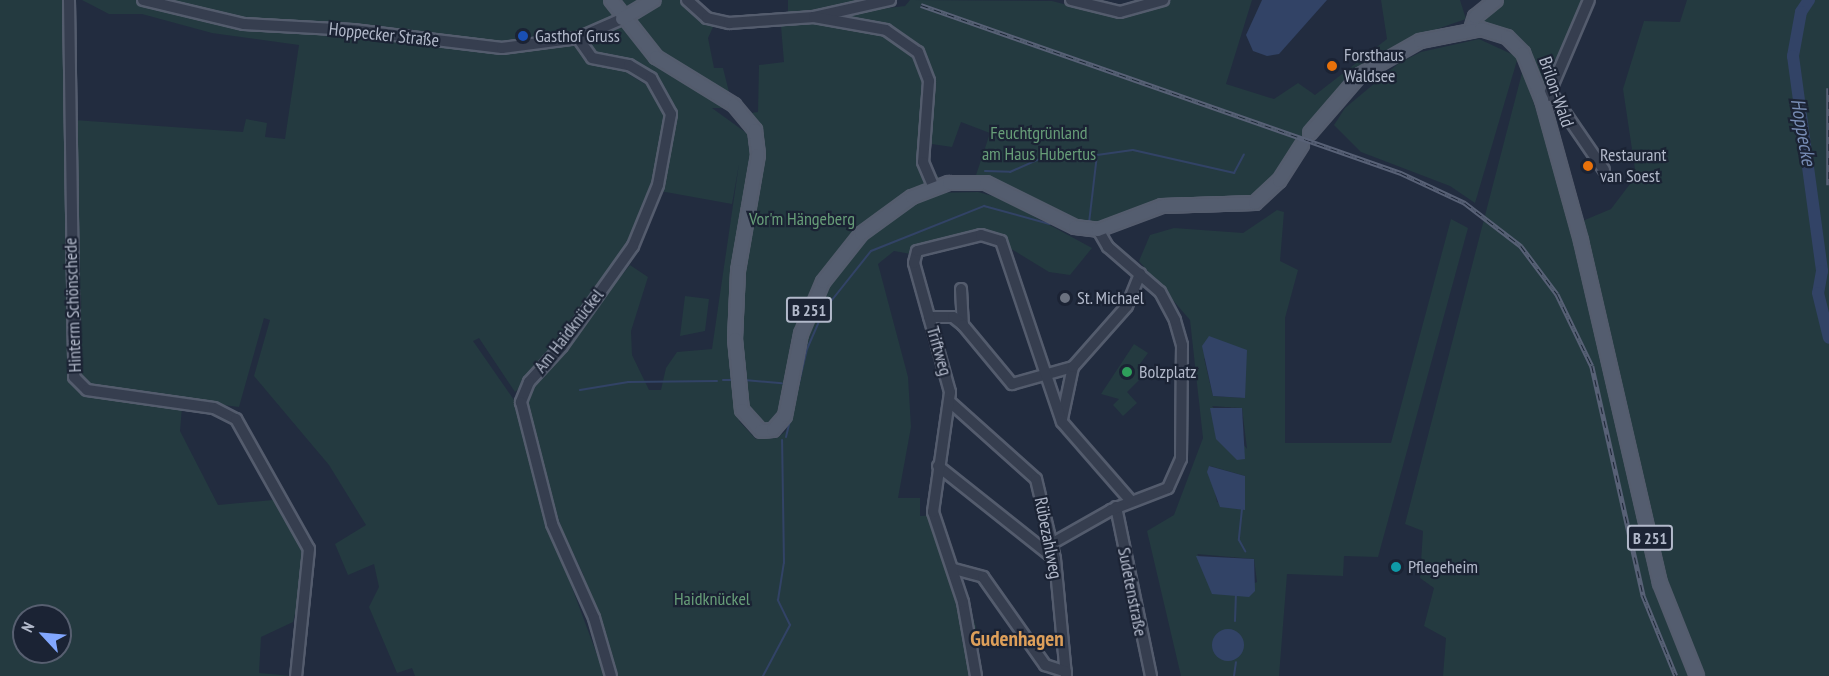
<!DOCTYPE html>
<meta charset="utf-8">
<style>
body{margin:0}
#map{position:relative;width:1829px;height:676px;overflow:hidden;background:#222c3f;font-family:"PT Sans Narrow",sans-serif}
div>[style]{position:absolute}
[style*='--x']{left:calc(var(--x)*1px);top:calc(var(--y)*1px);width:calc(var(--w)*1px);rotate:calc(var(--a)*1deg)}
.green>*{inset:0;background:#243a40}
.water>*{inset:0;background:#324366}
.round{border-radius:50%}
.stream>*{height:2px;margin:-1px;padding:0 1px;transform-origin:1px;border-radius:1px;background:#324366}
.river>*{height:12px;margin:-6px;padding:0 6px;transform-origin:6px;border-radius:6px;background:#324366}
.roads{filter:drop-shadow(2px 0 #545c6d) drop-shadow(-2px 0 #545c6d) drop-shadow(0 2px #545c6d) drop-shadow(0 -2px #545c6d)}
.minor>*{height:10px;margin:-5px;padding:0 5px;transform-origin:5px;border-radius:5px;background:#363e4f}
.major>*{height:12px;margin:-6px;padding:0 6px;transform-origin:6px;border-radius:6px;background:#545d6f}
.rail>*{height:4.5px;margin-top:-2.25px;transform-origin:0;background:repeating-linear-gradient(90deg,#1b2334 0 7px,#586176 0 14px);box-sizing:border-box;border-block:2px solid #586176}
.dots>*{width:16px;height:16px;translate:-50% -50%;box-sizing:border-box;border:3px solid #1b2334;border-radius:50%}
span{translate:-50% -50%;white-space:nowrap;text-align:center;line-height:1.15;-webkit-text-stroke:4.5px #1b2334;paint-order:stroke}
.shield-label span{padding:2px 4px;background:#1b2334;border:2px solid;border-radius:4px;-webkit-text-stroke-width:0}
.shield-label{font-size:16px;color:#b2b9ca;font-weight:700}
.street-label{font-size:18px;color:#b2b9ca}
.poi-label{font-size:18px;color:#b2b9ca}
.left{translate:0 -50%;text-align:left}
.park-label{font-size:18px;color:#679d78}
.water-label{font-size:20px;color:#778cb4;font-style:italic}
.quarter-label{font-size:21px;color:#dd9f5a;font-weight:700}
.north{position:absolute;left:12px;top:604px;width:60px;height:60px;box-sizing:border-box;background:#1b2334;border:2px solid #575f70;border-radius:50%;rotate:296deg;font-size:16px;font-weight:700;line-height:24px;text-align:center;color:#b2b9ca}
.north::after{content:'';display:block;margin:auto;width:21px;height:27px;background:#82a7ff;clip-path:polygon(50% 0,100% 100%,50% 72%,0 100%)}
</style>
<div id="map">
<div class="green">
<i style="clip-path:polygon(evenodd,0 0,65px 0,77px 386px,182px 407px,180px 431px,218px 505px,273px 500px,292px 526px,306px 556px,305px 574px,293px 622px,261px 637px,259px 673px,292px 676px,0 676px,0 0,24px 616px,60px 616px,60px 652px,24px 652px,24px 616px)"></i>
<i style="clip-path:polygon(82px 0,680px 0,713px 27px,708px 38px,714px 68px,723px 68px,730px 96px,684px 81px,732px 108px,712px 108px,752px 137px,758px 125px,751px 113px,758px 112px,759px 65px,784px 62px,781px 26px,814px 20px,896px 36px,897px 30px,837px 14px,905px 6px,910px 0,1052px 1px,1110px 16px,1145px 12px,1168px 0,1252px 0,1226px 84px,1274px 99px,1298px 83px,1315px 95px,1387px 39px,1381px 0,1460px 0,1466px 19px,1414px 37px,1363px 66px,1312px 121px,1271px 185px,1238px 203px,1183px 205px,1086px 226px,976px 175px,990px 133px,961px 122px,952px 147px,925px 143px,925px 159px,940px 179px,857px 229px,819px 274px,792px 336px,778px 419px,763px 428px,749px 416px,739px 421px,756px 439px,777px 438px,786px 431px,802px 345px,821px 292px,869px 232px,903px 206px,930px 193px,978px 192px,1000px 198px,1092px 248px,1070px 275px,1049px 272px,995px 239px,982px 238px,911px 254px,894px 251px,878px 264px,908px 377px,911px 427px,898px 498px,920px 498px,920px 516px,939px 515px,976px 627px,980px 676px,612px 676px,583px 574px,562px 529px,526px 419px,525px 401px,529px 388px,630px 265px,648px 277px,631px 331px,632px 355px,649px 390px,661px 390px,666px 368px,677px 352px,712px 349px,739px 164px,732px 204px,660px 191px,674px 128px,673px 106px,658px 80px,636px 65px,630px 75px,650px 87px,664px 106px,667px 130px,648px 207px,628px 247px,551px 356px,515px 392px,479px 338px,473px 341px,514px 400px,540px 502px,605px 676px,415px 676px,412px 668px,397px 673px,369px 607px,379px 587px,374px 564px,348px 575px,335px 544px,366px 525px,329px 465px,254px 376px,270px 320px,264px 318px,239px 407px,86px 387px,78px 381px,74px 120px,243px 132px,246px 119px,267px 123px,265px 137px,285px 139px,299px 45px,212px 33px,142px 14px,109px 14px)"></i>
<i style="clip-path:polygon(788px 0,857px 0,788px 17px)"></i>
<i style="clip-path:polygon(1498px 0,1587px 0,1545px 92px,1526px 47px,1481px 22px)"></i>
<i style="clip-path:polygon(1687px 0,1829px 0,1829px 676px,1703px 676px,1664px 580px,1580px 222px,1611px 209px,1636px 176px,1623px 89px,1644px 21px,1680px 22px)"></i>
<i style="clip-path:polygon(1479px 39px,1518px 57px,1475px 203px,1450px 186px,1361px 152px,1334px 125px,1345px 108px,1399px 63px,1421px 52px)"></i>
<i style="clip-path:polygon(1523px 69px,1572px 224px,1653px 573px,1693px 676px,1443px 676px,1446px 638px,1424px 626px,1434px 588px,1420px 578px,1423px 531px,1405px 524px)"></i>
<i style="clip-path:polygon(evenodd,1277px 210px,1284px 212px,1280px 261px,1298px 270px,1285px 318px,1285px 443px,1391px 443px,1451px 219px,1468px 228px,1378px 557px,1344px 556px,1343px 576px,1287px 574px,1279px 676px,1181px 676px,1147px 531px,1174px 515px,1203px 438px,1190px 320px,1139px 261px,1150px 235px,1174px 228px,1243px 233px,1277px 210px,1204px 358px,1245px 398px,1213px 396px,1204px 358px,1277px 210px,1212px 406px,1242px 408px,1247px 449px,1212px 406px,1277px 210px,1210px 466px,1245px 476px,1245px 509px,1217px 502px,1210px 466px,1277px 210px,1197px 554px,1254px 559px,1257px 582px,1229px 594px,1197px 554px)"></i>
<i style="clip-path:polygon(685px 296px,709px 299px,705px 331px,680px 336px)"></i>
<i style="clip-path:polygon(1134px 344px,1148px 353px,1137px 368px,1144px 375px,1127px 392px,1137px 403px,1123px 416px,1113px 405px,1119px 399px,1101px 394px)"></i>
</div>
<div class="water">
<i style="clip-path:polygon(1262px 0,1327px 0,1279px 54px,1267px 56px,1253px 51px,1246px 35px)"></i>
<i style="clip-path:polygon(1209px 336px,1247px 350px,1245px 398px,1213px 396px,1202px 346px)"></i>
<i style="clip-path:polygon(1210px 408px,1242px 408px,1245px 459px,1237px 460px,1216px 439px)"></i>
<i style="clip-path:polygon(1209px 466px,1245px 476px,1245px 510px,1220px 507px,1207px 472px)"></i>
<i style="clip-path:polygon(1196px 556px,1254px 559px,1255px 591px,1249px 597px,1212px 594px)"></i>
<i class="round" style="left:1212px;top:629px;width:32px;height:32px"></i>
</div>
<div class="stream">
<i style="--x:985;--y:171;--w:25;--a:2"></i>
<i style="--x:1010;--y:172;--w:49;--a:-24"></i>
<i style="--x:1055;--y:152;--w:42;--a:4.1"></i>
<i style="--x:1097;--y:155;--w:36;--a:-8"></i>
<i style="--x:1133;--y:150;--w:104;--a:12.8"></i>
<i style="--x:1234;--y:173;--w:21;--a:-62"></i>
<i style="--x:1089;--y:223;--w:68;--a:-83.3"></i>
<i style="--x:723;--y:380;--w:8;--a:0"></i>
<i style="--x:744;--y:380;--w:38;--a:5"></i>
<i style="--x:580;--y:390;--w:49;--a:-9.5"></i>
<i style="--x:628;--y:382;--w:89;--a:-0.6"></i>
<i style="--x:786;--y:437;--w:90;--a:-76.6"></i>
<i style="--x:807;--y:349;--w:43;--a:-66.4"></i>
<i style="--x:824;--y:310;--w:75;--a:-51.5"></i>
<i style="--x:871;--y:251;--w:122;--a:-21.7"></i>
<i style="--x:984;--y:206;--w:68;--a:15.3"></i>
<i style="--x:1242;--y:509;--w:31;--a:96"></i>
<i style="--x:1239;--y:540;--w:13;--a:61"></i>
<i style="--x:1235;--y:621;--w:26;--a:-88"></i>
<i style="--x:763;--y:676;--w:58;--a:-62.1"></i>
<i style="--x:790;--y:625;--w:28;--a:-116"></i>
<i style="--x:778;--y:600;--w:37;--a:-81"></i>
<i style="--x:784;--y:563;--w:123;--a:-90.9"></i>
<i style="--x:1234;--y:676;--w:14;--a:-82"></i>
</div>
<div class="river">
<i style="--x:1809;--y:0;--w:14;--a:124"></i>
<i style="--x:1801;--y:12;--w:45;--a:100.3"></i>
<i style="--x:1793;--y:56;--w:217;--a:82.3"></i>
<i style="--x:1822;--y:271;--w:22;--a:100"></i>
<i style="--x:1818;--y:293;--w:46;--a:76.3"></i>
</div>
<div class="roads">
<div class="minor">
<i style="--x:69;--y:0;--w:377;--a:89.2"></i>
<i style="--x:74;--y:377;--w:18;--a:45"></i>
<i style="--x:87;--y:390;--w:128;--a:8.1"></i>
<i style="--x:214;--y:408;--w:25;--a:27"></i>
<i style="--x:236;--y:419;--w:149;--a:60.7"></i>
<i style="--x:309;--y:549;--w:128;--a:95.8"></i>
<i style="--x:143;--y:0;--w:104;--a:13.4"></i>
<i style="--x:244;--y:24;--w:109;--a:3.2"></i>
<i style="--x:353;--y:30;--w:150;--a:6.9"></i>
<i style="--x:502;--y:48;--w:77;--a:-7.5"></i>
<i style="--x:578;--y:38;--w:48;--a:-23.4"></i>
<i style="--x:687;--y:0;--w:27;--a:42"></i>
<i style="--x:707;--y:18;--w:23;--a:13"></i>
<i style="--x:729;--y:23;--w:85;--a:-4"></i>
<i style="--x:814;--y:17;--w:78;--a:-12.6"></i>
<i style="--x:1071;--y:0;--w:50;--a:13.8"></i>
<i style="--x:1120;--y:12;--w:45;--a:-15.6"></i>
<i style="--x:814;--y:17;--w:73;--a:10.2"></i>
<i style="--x:886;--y:30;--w:39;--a:35"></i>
<i style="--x:918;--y:52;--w:31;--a:69"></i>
<i style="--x:929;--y:81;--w:81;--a:94.2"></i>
<i style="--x:923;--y:162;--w:28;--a:67"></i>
<i style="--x:578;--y:38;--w:24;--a:55"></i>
<i style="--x:592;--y:58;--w:38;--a:11"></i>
<i style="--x:629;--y:65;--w:26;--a:31"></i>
<i style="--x:651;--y:78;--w:41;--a:60.9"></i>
<i style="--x:671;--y:114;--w:72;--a:100.4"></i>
<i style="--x:658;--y:185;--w:66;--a:112.3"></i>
<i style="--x:633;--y:246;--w:123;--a:125.4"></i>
<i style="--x:562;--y:346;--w:49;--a:132.5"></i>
<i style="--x:529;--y:382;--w:22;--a:112"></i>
<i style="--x:521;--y:402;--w:126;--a:75.7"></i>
<i style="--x:552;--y:524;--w:103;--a:65.9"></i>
<i style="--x:594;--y:618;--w:60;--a:73.7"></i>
<i style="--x:1552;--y:94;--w:92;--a:55.6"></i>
<i style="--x:1548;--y:96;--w:104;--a:-66.9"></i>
<i style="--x:961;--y:289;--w:36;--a:87"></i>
<i style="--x:929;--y:317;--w:24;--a:0"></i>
<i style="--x:953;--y:317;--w:13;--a:39"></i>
<i style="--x:963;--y:325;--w:77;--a:50.3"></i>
<i style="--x:1012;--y:384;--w:63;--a:-15.6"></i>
<i style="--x:950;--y:402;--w:115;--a:41.8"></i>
<i style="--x:1036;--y:479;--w:82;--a:76.6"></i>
<i style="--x:1055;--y:559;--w:118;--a:84.6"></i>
<i style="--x:1062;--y:419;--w:53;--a:-78.1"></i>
<i style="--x:1073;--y:367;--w:81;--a:-48.5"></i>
<i style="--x:1127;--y:306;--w:35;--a:-68"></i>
<i style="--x:938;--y:466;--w:149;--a:38.5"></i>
<i style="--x:1116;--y:507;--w:173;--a:78.3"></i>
<i style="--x:1051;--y:544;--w:69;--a:-29.5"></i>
<i style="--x:1111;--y:510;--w:61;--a:-21.1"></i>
<i style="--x:1168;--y:488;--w:32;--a:-66"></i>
<i style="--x:1181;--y:459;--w:114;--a:-89.5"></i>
<i style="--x:1182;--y:345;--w:26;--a:-106"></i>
<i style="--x:1175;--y:320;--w:32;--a:-118"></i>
<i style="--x:1160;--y:292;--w:69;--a:-139.1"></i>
<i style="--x:1108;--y:247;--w:20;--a:-120"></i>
<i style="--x:954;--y:569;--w:30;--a:15"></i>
<i style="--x:983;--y:577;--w:108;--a:54.8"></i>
<i style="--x:1045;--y:665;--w:22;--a:18"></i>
<i style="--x:976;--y:676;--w:75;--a:-100"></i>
<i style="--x:963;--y:602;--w:95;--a:-108.4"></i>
<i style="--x:933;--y:512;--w:121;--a:-81.9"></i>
<i style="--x:950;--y:392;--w:134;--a:-105.6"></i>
<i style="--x:914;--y:263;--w:12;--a:-76"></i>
<i style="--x:917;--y:251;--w:66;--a:-14"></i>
<i style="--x:981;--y:235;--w:21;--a:17"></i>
<i style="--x:1001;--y:241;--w:191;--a:71.4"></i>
<i style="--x:1062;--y:422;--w:105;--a:48.9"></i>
</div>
<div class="major">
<i style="--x:611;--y:0;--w:73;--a:51.7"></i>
<i style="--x:656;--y:57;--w:92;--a:31.6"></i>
<i style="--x:734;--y:105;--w:33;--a:50"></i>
<i style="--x:755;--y:130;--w:25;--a:83"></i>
<i style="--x:758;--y:155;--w:118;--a:99.8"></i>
<i style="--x:738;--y:271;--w:68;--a:92.5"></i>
<i style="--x:735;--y:339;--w:71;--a:84.4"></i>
<i style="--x:742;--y:410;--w:28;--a:48"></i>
<i style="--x:761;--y:431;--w:12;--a:-5"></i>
<i style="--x:773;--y:430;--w:18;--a:-49"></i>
<i style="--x:785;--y:416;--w:84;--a:-79"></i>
<i style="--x:801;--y:334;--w:56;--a:-67.1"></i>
<i style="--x:823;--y:282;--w:61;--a:-51.6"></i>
<i style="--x:861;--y:234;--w:63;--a:-36"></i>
<i style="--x:912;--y:197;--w:40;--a:-21"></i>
<i style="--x:949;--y:183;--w:37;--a:0"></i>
<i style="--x:986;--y:183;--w:99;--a:26.3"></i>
<i style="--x:1075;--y:227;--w:23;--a:7"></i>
<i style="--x:1098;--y:230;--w:68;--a:-20.6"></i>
<i style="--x:1162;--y:206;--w:93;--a:-1.8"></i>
<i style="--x:1255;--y:203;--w:33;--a:-43"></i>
<i style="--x:1279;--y:181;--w:43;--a:-57.4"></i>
<i style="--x:622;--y:19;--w:37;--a:-31"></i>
<i style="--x:1471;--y:29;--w:13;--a:-72"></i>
<i style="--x:1475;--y:17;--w:27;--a:-39"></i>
<i style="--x:1310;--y:133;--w:77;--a:-49.2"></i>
<i style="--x:1360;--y:75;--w:69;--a:-29.5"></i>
<i style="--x:1420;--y:41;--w:62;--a:-11.1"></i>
<i style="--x:1481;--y:29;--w:27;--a:17"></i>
<i style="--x:1507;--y:37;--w:23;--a:45"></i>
<i style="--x:1523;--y:53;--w:51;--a:68"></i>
<i style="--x:1542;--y:100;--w:146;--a:74.5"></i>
<i style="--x:1581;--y:241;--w:351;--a:77"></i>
<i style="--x:1660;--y:583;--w:100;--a:68.3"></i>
</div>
</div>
<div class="rail">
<i style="--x:921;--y:5;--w:509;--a:19.29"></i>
<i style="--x:1401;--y:173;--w:71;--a:25.1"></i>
<i style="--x:1465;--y:203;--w:71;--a:37.5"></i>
<i style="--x:1521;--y:246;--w:60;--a:53.1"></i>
<i style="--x:1557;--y:294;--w:80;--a:64.1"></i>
<i style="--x:1592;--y:366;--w:235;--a:77.4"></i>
<i style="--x:1643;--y:595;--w:87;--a:67.8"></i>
<i style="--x:1829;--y:88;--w:97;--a:90"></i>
</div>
<div class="dots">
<i style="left:523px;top:36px;background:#1a4fb4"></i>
<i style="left:1332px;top:66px;background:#e8710a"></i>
<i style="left:1588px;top:166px;background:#e8710a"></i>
<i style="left:1065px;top:298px;background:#6b7280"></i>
<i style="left:1127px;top:372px;background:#2e9e5b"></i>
<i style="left:1396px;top:567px;background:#0f9aa8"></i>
</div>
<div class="shield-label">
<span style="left:809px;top:310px">B 251</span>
<span style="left:1650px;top:538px">B 251</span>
</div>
<div class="street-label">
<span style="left:384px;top:35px;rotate:6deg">Hoppecker Straße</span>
<span style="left:1556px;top:92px;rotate:71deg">Brilon-Wald</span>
<span style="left:73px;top:305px;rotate:-92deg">Hinterm Schönschede</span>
<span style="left:569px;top:331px;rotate:-52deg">Am Haidknückel</span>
<span style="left:939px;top:351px;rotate:74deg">Triftweg</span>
<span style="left:1048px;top:538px;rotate:79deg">Rübezahlweg</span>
<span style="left:1132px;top:592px;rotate:79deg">Sudetenstraße</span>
</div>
<div class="poi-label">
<span class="left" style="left:535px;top:36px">Gasthof Gruss</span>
<span class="left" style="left:1344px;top:66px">Forsthaus<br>Waldsee</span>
<span class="left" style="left:1600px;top:166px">Restaurant<br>van Soest</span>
<span class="left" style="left:1077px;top:298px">St. Michael</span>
<span class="left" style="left:1139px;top:372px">Bolzplatz</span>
<span class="left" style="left:1408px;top:567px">Pflegeheim</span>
</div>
<div class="park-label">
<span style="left:1039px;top:144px">Feuchtgrünland<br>am Haus Hubertus</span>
<span style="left:802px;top:219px">Vor'm Hängeberg</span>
<span style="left:712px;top:599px">Haidknückel</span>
</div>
<div class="water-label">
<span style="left:1803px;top:132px;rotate:80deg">Hoppecke</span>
</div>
<div class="quarter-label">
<span style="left:1017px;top:639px">Gudenhagen</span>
</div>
<div class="north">N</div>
</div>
